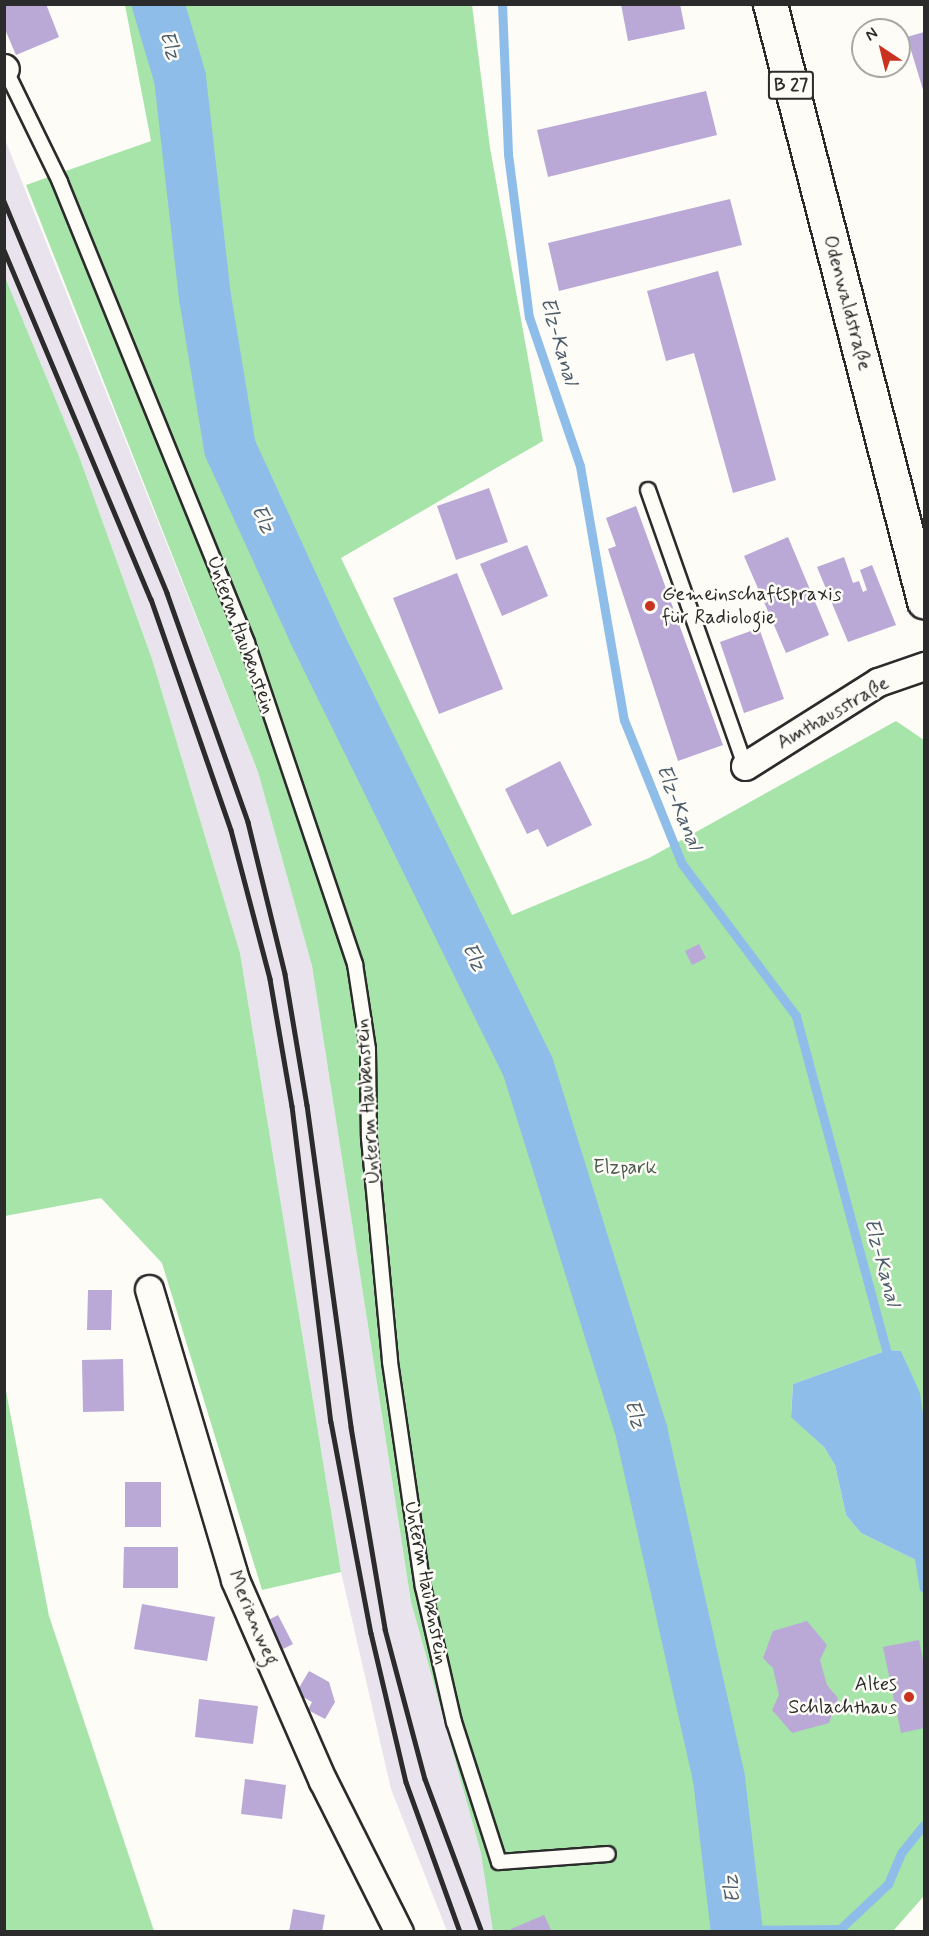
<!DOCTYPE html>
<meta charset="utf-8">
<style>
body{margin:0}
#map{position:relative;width:929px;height:1936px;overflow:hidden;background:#fdfcf7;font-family:Mynerve,sans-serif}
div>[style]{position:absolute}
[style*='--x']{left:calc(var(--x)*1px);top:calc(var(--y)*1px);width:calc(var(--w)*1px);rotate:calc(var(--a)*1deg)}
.built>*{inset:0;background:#e9e3ed}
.green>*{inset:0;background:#a6e4aa}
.water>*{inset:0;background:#8dbde8}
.stream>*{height:9px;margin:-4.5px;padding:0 4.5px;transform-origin:4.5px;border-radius:4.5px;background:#8dbde8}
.river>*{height:52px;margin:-26px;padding:0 26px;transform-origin:26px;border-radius:26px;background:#8dbde8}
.building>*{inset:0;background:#baa8d7}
.roads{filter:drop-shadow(2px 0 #2b2b2b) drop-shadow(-2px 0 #2b2b2b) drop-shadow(0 2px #2b2b2b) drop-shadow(0 -2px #2b2b2b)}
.service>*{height:14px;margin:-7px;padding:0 7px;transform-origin:7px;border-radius:7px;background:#fdfcf7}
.minor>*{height:27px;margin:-13.5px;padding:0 13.5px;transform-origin:13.5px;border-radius:13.5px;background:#fdfcf7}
.primary>*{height:33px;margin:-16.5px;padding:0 16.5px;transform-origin:16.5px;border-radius:16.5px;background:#fdfcf7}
.rail>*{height:4.5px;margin:-2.25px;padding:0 2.25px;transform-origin:2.25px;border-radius:2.25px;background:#2b2b2b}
.dots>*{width:16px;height:16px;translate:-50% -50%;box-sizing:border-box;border:3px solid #fdfcf7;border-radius:50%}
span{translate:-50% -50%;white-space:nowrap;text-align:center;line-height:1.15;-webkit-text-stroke:5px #fdfcf7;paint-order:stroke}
.shield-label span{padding:2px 4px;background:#fdfcf7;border:2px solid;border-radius:4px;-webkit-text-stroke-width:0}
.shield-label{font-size:18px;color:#2b2b2b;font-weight:700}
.street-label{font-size:20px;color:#2b2b2b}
.poi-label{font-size:20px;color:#2b2b2b}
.left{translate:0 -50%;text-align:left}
.right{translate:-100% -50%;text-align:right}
.park-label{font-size:20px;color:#4a594b}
.water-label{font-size:21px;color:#4d5e6d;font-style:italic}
.frame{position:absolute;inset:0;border:6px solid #2b2b2b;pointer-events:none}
.north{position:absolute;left:851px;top:18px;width:60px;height:60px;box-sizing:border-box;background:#fdfcf7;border:2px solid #a9a8a5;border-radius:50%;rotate:325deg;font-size:16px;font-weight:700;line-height:24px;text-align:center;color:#2b2b2b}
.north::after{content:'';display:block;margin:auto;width:21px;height:27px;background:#c8321e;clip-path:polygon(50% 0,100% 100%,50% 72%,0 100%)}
</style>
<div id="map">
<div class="built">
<i style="clip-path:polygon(4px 137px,258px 772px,312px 966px,411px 1602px,481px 1853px,498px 1931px,447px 1931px,391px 1789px,341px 1572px,240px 953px,152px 659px,79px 456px,5px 277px)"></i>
</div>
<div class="green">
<i style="clip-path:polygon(125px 5px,472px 5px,490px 148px,543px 441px,341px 558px,512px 915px,649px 858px,896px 721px,924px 740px,924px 1421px,919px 1393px,901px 1351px,888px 1350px,793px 1384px,791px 1416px,824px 1447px,835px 1465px,846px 1515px,861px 1533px,924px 1564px,924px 1896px,893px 1931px,493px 1931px,481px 1853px,411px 1602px,312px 966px,258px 772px,26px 185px,151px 141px)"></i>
<i style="clip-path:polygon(5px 277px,79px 456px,152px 659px,240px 953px,341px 1572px,262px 1590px,162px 1263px,101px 1198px,5px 1216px)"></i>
<i style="clip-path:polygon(5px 1386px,49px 1616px,154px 1931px,5px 1931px)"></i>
</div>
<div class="water">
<i style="clip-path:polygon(888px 1350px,901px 1351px,920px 1393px,924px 1421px,924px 1564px,861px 1533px,846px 1515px,835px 1465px,824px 1447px,791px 1417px,793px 1384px)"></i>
</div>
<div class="stream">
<i style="--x:502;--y:4;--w:150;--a:87.7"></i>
<i style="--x:508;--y:154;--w:164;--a:82.7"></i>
<i style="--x:529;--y:317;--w:157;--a:71.1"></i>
<i style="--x:580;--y:466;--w:258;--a:80.2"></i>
<i style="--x:624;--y:720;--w:155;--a:68.1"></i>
<i style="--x:682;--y:864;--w:190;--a:53.1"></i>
<i style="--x:796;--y:1016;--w:357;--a:74.9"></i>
<i style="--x:918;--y:1552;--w:36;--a:81"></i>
<i style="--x:737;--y:1930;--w:103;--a:-0.6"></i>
<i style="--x:840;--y:1929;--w:66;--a:-43.2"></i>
<i style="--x:888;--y:1884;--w:34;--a:-67"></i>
<i style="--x:901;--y:1853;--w:36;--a:-51"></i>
</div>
<div class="river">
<i style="--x:158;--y:4;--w:77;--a:73.4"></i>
<i style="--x:180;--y:78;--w:220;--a:83.5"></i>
<i style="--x:205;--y:297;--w:153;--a:80.6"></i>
<i style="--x:230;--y:448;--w:205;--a:65.4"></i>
<i style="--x:315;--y:634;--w:483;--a:63.8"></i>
<i style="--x:528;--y:1067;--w:384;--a:72.7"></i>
<i style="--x:642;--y:1434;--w:353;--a:77.4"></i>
<i style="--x:719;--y:1779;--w:154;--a:83.3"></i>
</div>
<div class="building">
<i style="clip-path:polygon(4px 4px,46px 4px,59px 37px,16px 55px,4px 27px)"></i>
<i style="clip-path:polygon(621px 4px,680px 4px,685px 29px,628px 41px)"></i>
<i style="clip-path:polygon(924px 32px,924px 93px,907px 37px)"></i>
<i style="clip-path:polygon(706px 91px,717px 135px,548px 177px,537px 130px)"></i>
<i style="clip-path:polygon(730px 199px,742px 245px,559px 291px,548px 243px)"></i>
<i style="clip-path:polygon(718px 271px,776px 480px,733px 493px,694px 353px,666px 361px,647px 291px)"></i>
<i style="clip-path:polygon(489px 488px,508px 542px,456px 560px,437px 506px)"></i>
<i style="clip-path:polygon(636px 506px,723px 745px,678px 761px,608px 549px,616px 546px,606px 518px)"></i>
<i style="clip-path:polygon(788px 537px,829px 635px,786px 653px,744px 556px)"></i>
<i style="clip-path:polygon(527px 545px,548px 596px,502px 616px,480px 564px)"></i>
<i style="clip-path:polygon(844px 557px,853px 583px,859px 581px,863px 592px,867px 590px,860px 570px,872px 565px,896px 625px,848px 642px,817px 567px)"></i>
<i style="clip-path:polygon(457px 573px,503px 689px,439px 714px,393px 598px)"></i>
<i style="clip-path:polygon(759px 628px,784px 699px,744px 713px,720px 642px)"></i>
<i style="clip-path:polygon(560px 761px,592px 825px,547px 847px,538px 829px,527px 834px,505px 789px)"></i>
<i style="clip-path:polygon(699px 944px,706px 958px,692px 965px,685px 951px)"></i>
<i style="clip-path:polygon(88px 1290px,112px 1290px,111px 1330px,87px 1330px)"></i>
<i style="clip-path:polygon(123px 1359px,124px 1411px,83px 1412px,82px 1360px)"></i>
<i style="clip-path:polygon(125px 1482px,161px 1482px,161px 1527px,125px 1527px)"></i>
<i style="clip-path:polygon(124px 1547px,178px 1547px,178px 1588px,123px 1588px)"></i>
<i style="clip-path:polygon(142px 1604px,215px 1617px,207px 1661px,134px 1649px)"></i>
<i style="clip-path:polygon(278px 1615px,293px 1644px,273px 1654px,257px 1626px)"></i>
<i style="clip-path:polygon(807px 1621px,827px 1645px,820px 1660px,827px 1685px,838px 1698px,829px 1723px,792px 1733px,772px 1710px,779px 1695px,773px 1668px,763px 1658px,773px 1631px)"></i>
<i style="clip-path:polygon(919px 1640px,924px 1665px,924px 1728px,901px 1733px,883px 1647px)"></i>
<i style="clip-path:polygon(309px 1671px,329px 1682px,335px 1702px,325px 1719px,308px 1710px,312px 1702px,296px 1693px)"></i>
<i style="clip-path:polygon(199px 1699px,258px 1706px,253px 1744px,195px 1737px)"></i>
<i style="clip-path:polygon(245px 1779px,286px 1785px,282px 1819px,241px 1814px)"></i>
<i style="clip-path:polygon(293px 1909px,325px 1915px,322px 1932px,289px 1932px)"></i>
<i style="clip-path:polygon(544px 1915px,552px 1932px,511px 1932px,511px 1929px)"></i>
</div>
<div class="roads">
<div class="service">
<i style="--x:5;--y:69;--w:126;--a:64"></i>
<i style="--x:60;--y:182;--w:497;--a:67.9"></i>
<i style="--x:247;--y:643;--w:339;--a:71.4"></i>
<i style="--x:355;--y:964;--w:86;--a:81.3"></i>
<i style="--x:368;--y:1049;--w:89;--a:89.4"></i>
<i style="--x:369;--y:1138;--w:225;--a:84.6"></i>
<i style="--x:390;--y:1362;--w:227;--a:81.7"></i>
<i style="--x:423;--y:1587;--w:139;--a:77.1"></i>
<i style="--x:454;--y:1722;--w:147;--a:72.2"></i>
<i style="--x:499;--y:1862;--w:109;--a:-4.2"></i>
<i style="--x:648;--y:490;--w:293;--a:70.6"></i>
</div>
<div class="minor">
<i style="--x:4;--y:68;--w:1;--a:45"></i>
<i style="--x:745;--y:766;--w:157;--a:-32.3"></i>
<i style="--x:878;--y:682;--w:49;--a:-19.2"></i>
<i style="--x:149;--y:1289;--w:303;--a:73.5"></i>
<i style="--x:235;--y:1580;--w:219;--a:66.4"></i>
<i style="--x:323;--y:1781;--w:169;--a:63.3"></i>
</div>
<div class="primary">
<i style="--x:770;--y:4;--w:617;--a:75.54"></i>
</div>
</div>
<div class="rail">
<i style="--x:4;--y:201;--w:425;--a:67.4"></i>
<i style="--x:167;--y:593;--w:243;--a:70.5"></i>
<i style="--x:248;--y:822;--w:156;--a:76.3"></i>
<i style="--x:285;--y:974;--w:133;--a:80.5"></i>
<i style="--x:307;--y:1105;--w:325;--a:82.2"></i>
<i style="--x:351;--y:1427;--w:205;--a:80.4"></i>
<i style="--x:385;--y:1629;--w:155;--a:75.1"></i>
<i style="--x:425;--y:1779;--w:163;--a:69.6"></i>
<i style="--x:4;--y:250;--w:379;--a:67.2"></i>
<i style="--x:151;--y:599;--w:244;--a:70.9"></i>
<i style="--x:231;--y:830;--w:154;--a:75.3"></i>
<i style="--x:270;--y:979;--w:129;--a:80.2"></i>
<i style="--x:292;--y:1106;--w:318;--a:83"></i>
<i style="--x:331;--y:1422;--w:215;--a:79.3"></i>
<i style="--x:371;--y:1633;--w:153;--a:76.8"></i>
<i style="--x:406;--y:1782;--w:159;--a:70.2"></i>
</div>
<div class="dots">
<i style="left:650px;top:606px;background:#c8321e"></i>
<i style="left:909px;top:1697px;background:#c8321e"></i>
</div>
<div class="shield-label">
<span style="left:791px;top:85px">B 27</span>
</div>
<div class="street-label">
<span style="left:847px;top:303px;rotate:75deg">Odenwaldstraße</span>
<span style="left:241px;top:635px;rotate:70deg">Unterm Haubenstein</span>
<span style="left:833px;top:713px;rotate:-30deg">Amthausstraße</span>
<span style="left:368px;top:1101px;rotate:-94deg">Unterm Haubenstein</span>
<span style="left:426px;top:1583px;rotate:79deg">Unterm Haubenstein</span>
<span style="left:253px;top:1618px;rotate:67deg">Merianweg</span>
</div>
<div class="poi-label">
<span class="left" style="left:662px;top:606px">Gemeinschaftspraxis<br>für Radiologie</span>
<span class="right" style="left:897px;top:1696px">Altes<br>Schlachthaus</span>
</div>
<div class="park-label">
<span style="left:625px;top:1167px">Elzpark</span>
</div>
<div class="water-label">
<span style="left:170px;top:45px;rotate:73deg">Elz</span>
<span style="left:559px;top:341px;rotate:74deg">Elz-Kanal</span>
<span style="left:263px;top:519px;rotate:65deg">Elz</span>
<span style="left:679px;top:807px;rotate:68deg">Elz-Kanal</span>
<span style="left:474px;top:957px;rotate:64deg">Elz</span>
<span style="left:882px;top:1262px;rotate:75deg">Elz-Kanal</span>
<span style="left:635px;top:1414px;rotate:73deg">Elz</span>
<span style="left:732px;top:1889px;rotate:-97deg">Elz</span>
</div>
<div class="frame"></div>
<div class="north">N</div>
</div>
